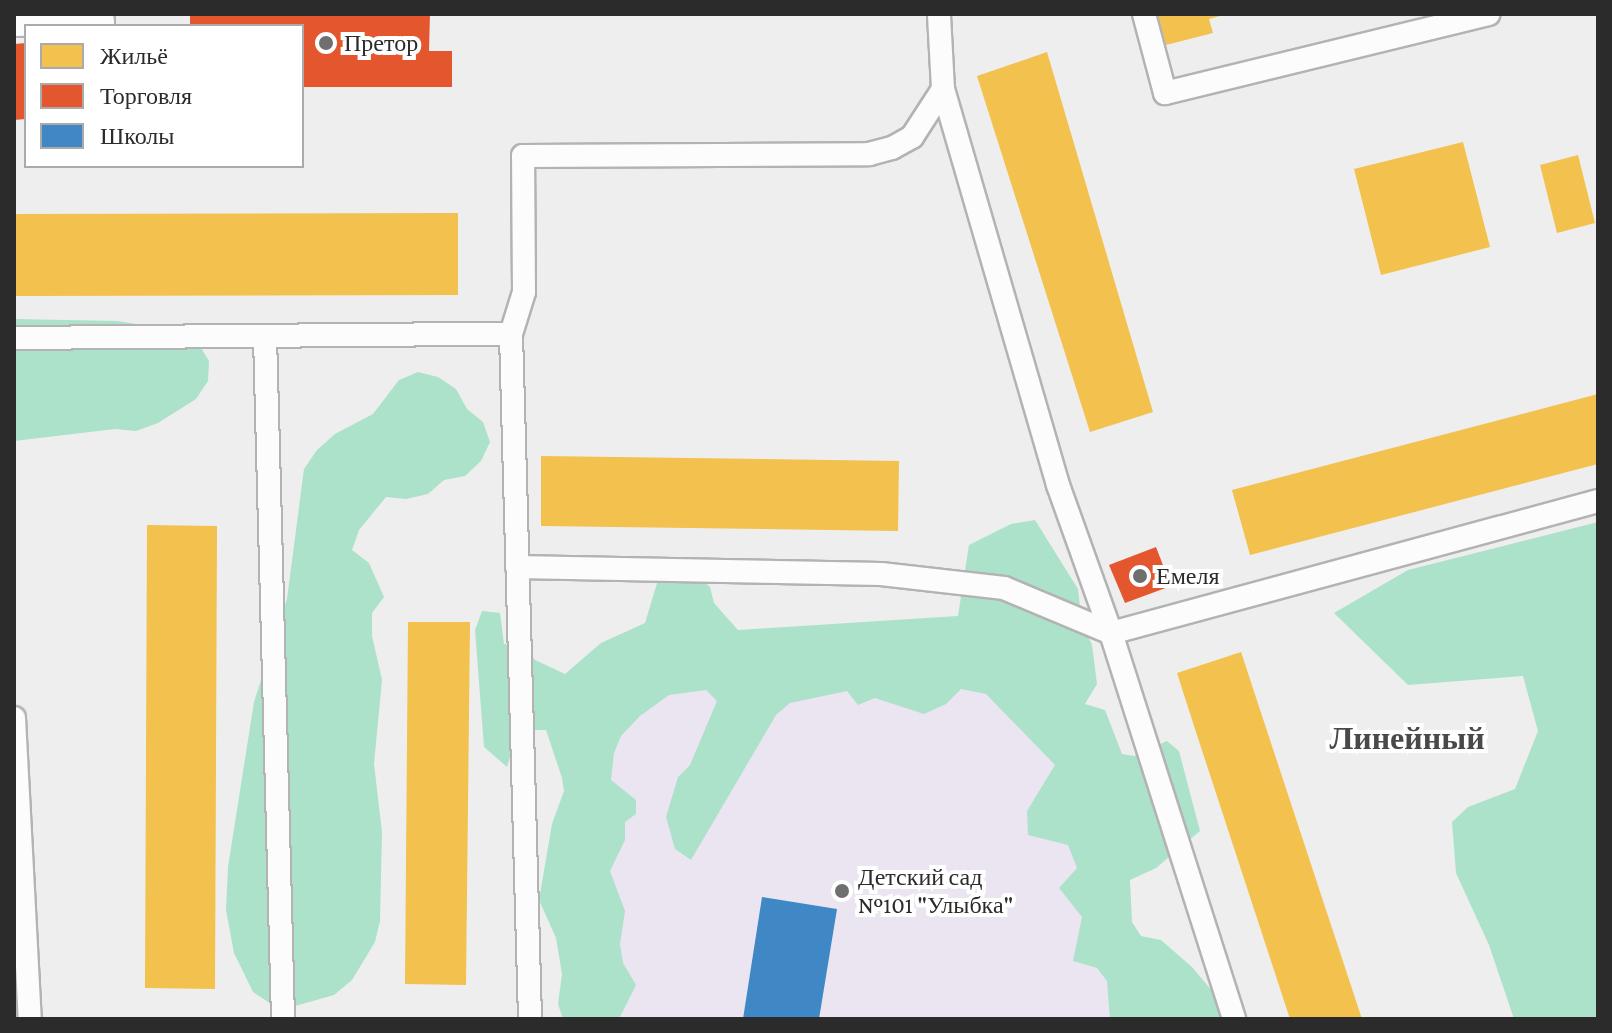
<!DOCTYPE html>
<meta charset="utf-8">
<style>
body{margin:0}
#map{position:relative;width:1612px;height:1033px;overflow:hidden;background:#eeeeef;font-family:"Crimson Pro",serif}
div>[style]{position:absolute}
[style*='--x']{left:calc(var(--x)*1px);top:calc(var(--y)*1px);width:calc(var(--w)*1px);rotate:calc(var(--a)*1deg)}
.education>*{inset:0;background:#ebe5f1}
.green>*{inset:0;background:#abe2c9}
.homes>*{inset:0;background:#f2c14e}
.shops>*{inset:0;background:#e4572e}
.schools>*{inset:0;background:#3f88c5}
.roads{filter:drop-shadow(2px 0 #b3b3b4) drop-shadow(-2px 0 #b3b3b4) drop-shadow(0 2px #b3b3b4) drop-shadow(0 -2px #b3b3b4)}
.lane>*{height:22px;margin:-11px;padding:0 11px;transform-origin:11px;border-radius:11px;background:#fcfcfd}
.dots>*{width:22px;height:22px;translate:-50% -50%;box-sizing:border-box;border:4px solid #fff;border-radius:50%}
span{translate:-50% -50%;white-space:nowrap;text-align:center;line-height:1.15;-webkit-text-stroke:8px #fff;paint-order:stroke}
.poi-label{font-size:24px;color:#2b2b2c}
.left{translate:0 -50%;text-align:left}
.district-label{font-size:32px;color:#49494c;font-weight:700}
.frame{position:absolute;inset:0;border:16px solid #2b2b2c;pointer-events:none}
.legend{position:absolute;left:24px;top:24px;width:280px;height:144px;box-sizing:border-box;background:#fff;border:2px solid #aaaaab;margin:0;padding:10px 14px;list-style:none;font-size:24px;color:#2b2b2c}
.legend li{display:flex;align-items:center;gap:16px;height:40px}
.legend b{width:40px;border:2px solid #aaaaab}
</style>
<div id="map">
<div class="education">
<i style="clip-path:polygon(976px 653px,1054px 719px,1151px 1019px,582px 1019px,567px 762px,630px 661px)"></i>
</div>
<div class="green">
<i style="clip-path:polygon(14px 319px,117px 321px,180px 331px,198px 343px,209px 361px,208px 381px,196px 399px,158px 423px,136px 431px,115px 429px,14px 441px)"></i>
<i style="clip-path:polygon(418px 372px,438px 377px,456px 389px,467px 409px,483px 422px,490px 442px,481px 461px,465px 476px,444px 480px,428px 494px,406px 499px,386px 497px,359px 530px,352px 550px,369px 563px,384px 597px,372px 613px,372px 636px,382px 680px,374px 764px,382px 832px,380px 921px,375px 942px,352px 980px,334px 995px,295px 1006px,273px 1005px,253px 992px,234px 953px,226px 910px,228px 867px,254px 702px,287px 599px,304px 469px,317px 450px,335px 434px,373px 414px,399px 380px)"></i>
<i style="clip-path:polygon(1035px 520px,1078px 589px,1082px 624px,1092px 645px,1097px 684px,1085px 704px,1105px 710px,1122px 754px,1134px 756px,1167px 741px,1179px 751px,1200px 831px,1156px 868px,1130px 880px,1132px 922px,1141px 936px,1161px 940px,1192px 967px,1218px 998px,1221px 1019px,1110px 1019px,1107px 981px,1097px 968px,1073px 961px,1082px 917px,1059px 888px,1077px 868px,1068px 845px,1028px 835px,1027px 811px,1055px 765px,986px 694px,961px 689px,946px 704px,924px 714px,875px 698px,858px 705px,847px 691px,790px 703px,776px 715px,691px 860px,675px 849px,666px 817px,678px 777px,690px 765px,717px 701px,706px 690px,669px 695px,640px 716px,621px 736px,614px 753px,611px 780px,636px 800px,636px 814px,625px 822px,625px 840px,610px 871px,625px 911px,620px 944px,623px 963px,636px 985px,619px 1019px,563px 1019px,558px 1004px,562px 974px,556px 938px,539px 900px,552px 824px,564px 791px,562px 778px,546px 730px,518px 730px,507px 767px,484px 747px,475px 630px,482px 611px,500px 613px,504px 644px,526px 647px,535px 660px,565px 674px,601px 643px,645px 623px,658px 580px,697px 576px,710px 587px,714px 603px,738px 630px,958px 616px,969px 545px,1011px 524px)"></i>
<i style="clip-path:polygon(1598px 522px,1598px 1019px,1514px 1019px,1489px 945px,1456px 873px,1452px 822px,1468px 807px,1515px 789px,1538px 731px,1523px 676px,1408px 685px,1334px 613px,1408px 570px)"></i>
</div>
<div class="homes">
<i style="clip-path:polygon(1157px 14px,1223px 14px,1223px 15px,1209px 19px,1213px 33px,1166px 45px)"></i>
<i style="clip-path:polygon(1047px 52px,1153px 412px,1090px 432px,977px 76px)"></i>
<i style="clip-path:polygon(1463px 142px,1490px 247px,1381px 275px,1354px 169px)"></i>
<i style="clip-path:polygon(1578px 155px,1595px 223px,1557px 233px,1540px 165px)"></i>
<i style="clip-path:polygon(458px 213px,458px 295px,14px 296px,14px 214px)"></i>
<i style="clip-path:polygon(1598px 394px,1598px 464px,1250px 555px,1232px 490px)"></i>
<i style="clip-path:polygon(541px 456px,899px 461px,898px 531px,541px 526px)"></i>
<i style="clip-path:polygon(147px 525px,217px 526px,215px 989px,145px 988px)"></i>
<i style="clip-path:polygon(408px 622px,470px 622px,466px 985px,405px 984px)"></i>
<i style="clip-path:polygon(1241px 652px,1362px 1019px,1290px 1019px,1195px 729px,1177px 673px)"></i>
</div>
<div class="shops">
<i style="clip-path:polygon(190px 14px,430px 14px,429px 51px,452px 51px,452px 87px,302px 87px,302px 26px,190px 26px)"></i>
<i style="clip-path:polygon(26px 43px,26px 119px,14px 120px,14px 44px)"></i>
<i style="clip-path:polygon(1156px 547px,1171px 586px,1125px 603px,1109px 565px)"></i>
</div>
<div class="schools">
<i style="clip-path:polygon(762px 897px,837px 909px,819px 1019px,743px 1019px)"></i>
</div>
<div class="roads">
<div class="lane">
<i style="--x:1144;--y:14;--w:82;--a:75.1"></i>
<i style="--x:1165;--y:93;--w:333;--a:-13.7"></i>
<i style="--x:14;--y:25;--w:89;--a:-1.3"></i>
<i style="--x:103;--y:23;--w:9;--a:-96"></i>
<i style="--x:943;--y:89;--w:412;--a:73.8"></i>
<i style="--x:1058;--y:485;--w:157;--a:70.3"></i>
<i style="--x:1111;--y:633;--w:405;--a:72.3"></i>
<i style="--x:511;--y:334;--w:685;--a:88.41"></i>
<i style="--x:265;--y:336;--w:683;--a:88.49"></i>
<i style="--x:14;--y:338;--w:497;--a:-0.5"></i>
<i style="--x:511;--y:334;--w:44;--a:-72.8"></i>
<i style="--x:524;--y:292;--w:136;--a:-90.4"></i>
<i style="--x:523;--y:156;--w:346;--a:-0.3"></i>
<i style="--x:869;--y:154;--w:24;--a:-15"></i>
<i style="--x:892;--y:148;--w:23;--a:-29"></i>
<i style="--x:912;--y:137;--w:57;--a:-57.1"></i>
<i style="--x:943;--y:89;--w:75;--a:-93.1"></i>
<i style="--x:517;--y:567;--w:364;--a:1.1"></i>
<i style="--x:881;--y:574;--w:124;--a:6.5"></i>
<i style="--x:1004;--y:588;--w:116;--a:22.8"></i>
<i style="--x:1111;--y:633;--w:505;--a:-15.17"></i>
<i style="--x:14;--y:718;--w:301;--a:87"></i>
</div>
</div>
<div class="dots">
<i style="left:326px;top:43px;background:#6f6f70"></i>
<i style="left:1140px;top:576px;background:#6f6f70"></i>
<i style="left:842px;top:891px;background:#6f6f70"></i>
</div>
<div class="poi-label">
<span class="left" style="left:344px;top:43px">Претор</span>
<span class="left" style="left:1156px;top:576px">Емеля</span>
<span class="left" style="left:858px;top:891px">Детский сад<br>№101 "Улыбка"</span>
</div>
<div class="district-label">
<span style="left:1407px;top:738px">Линейный</span>
</div>
<div class="frame"></div>
<ul class="legend">
<li><b style="height:22px;background:#f2c14e"></b>Жильё</li>
<li><b style="height:22px;background:#e4572e"></b>Торговля</li>
<li><b style="height:22px;background:#3f88c5"></b>Школы</li>
</ul>
</div>
